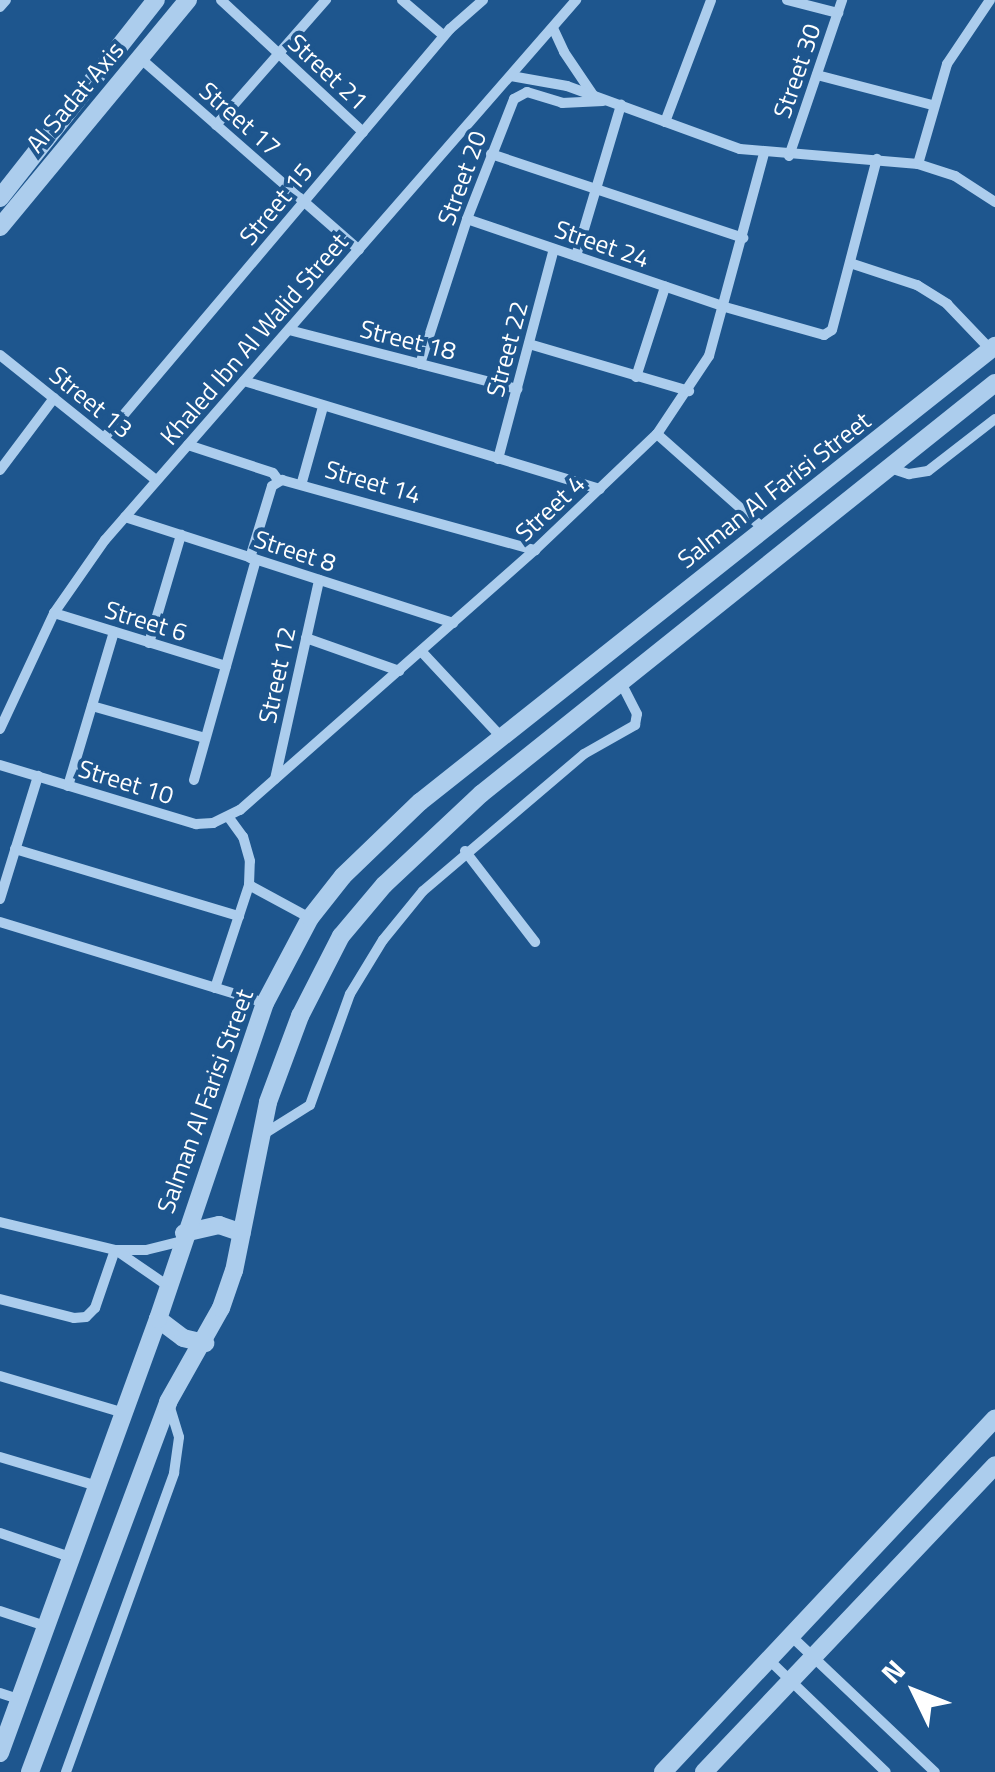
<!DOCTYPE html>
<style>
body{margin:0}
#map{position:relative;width:995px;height:1772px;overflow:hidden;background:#1e568e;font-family:"Titillium Web",sans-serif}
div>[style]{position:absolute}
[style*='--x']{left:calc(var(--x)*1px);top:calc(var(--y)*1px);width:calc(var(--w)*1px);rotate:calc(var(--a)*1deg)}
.minor>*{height:10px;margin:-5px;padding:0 5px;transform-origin:5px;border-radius:5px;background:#accded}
.tertiary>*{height:18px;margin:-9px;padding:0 9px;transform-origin:9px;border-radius:9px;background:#accded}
span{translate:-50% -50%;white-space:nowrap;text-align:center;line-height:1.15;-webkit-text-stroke:8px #1e568e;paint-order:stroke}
.street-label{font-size:25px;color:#fff}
.north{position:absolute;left:865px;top:1642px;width:100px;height:100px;-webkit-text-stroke:8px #1e568e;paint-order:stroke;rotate:313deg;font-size:28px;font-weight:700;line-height:40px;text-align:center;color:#fff}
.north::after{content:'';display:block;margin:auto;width:35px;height:45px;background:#fff;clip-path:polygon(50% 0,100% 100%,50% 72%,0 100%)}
</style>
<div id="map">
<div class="minor">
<i style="--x:221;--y:0;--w:194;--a:42.9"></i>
<i style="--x:402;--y:0;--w:55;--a:40.6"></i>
<i style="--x:787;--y:0;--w:53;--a:14.3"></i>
<i style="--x:0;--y:7;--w:9;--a:-49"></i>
<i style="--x:553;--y:28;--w:26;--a:65"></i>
<i style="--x:564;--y:52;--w:52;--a:56"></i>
<i style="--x:140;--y:58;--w:291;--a:41.2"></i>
<i style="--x:817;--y:75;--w:119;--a:14.6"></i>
<i style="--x:511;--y:76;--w:57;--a:10.1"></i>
<i style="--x:567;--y:86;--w:184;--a:20"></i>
<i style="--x:740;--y:149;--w:179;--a:4.8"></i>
<i style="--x:918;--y:164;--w:39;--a:18"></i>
<i style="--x:955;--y:176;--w:48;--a:33"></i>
<i style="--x:665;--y:122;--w:130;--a:-69.3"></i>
<i style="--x:216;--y:125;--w:167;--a:-48.7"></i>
<i style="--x:491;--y:154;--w:266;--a:18.4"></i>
<i style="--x:789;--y:156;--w:165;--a:-71.2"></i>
<i style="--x:918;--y:164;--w:104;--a:-73.8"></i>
<i style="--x:947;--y:64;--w:77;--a:-56.1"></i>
<i style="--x:467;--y:219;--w:273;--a:18.8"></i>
<i style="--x:725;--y:307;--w:103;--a:15.8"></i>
<i style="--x:824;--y:335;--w:9;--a:-32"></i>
<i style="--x:832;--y:330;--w:177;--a:-75.3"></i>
<i style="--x:576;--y:256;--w:158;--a:-73.4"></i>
<i style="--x:850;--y:263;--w:71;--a:18.2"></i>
<i style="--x:917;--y:285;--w:36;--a:32"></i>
<i style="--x:947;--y:304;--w:64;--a:46.3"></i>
<i style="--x:289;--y:330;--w:236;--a:14.5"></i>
<i style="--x:529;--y:344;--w:167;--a:16.4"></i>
<i style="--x:0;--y:355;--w:200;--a:38.7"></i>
<i style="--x:420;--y:364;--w:152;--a:-72"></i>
<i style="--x:467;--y:219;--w:129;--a:-68.6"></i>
<i style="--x:514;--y:99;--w:15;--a:-28"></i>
<i style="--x:527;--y:92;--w:37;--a:17"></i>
<i style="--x:562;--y:103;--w:41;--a:-2.8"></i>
<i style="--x:636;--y:377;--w:95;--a:-72.1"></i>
<i style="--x:244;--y:381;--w:372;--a:16.9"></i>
<i style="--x:657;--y:434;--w:144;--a:41.6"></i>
<i style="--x:104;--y:438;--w:536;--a:-49.77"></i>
<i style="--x:450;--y:29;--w:44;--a:-41.3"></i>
<i style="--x:188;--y:445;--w:89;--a:18.2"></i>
<i style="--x:273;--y:473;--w:9;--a:54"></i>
<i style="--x:498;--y:459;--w:217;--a:-75.1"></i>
<i style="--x:890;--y:468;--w:20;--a:18"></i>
<i style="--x:909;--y:474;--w:19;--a:-9"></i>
<i style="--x:928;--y:471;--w:85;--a:-37.8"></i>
<i style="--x:0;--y:470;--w:90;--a:-53.1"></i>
<i style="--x:302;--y:482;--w:78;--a:-74.4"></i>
<i style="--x:125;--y:517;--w:345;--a:17.9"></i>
<i style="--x:250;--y:558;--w:75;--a:-73"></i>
<i style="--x:272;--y:486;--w:12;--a:-31"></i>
<i style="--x:282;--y:480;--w:263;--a:15.5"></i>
<i style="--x:54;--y:613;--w:180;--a:17.1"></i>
<i style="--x:306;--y:638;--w:99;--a:19.5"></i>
<i style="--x:149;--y:643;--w:113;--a:-73.5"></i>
<i style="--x:421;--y:651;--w:119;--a:47"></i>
<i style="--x:92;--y:706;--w:117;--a:15.8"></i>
<i style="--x:0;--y:729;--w:128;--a:-65"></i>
<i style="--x:54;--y:613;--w:89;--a:-55.1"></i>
<i style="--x:105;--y:540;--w:717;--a:-48.9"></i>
<i style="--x:0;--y:765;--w:205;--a:16.8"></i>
<i style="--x:196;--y:824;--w:17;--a:-3"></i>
<i style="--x:213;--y:823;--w:30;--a:-26"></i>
<i style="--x:240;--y:810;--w:393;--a:-41.4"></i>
<i style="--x:535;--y:550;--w:168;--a:-43.6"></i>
<i style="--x:657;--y:434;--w:94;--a:-56.3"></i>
<i style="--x:709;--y:356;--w:209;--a:-74.8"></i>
<i style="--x:275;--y:779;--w:204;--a:-77.5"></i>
<i style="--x:194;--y:780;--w:229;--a:-74.3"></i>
<i style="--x:68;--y:786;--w:161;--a:-73.4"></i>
<i style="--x:15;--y:849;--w:234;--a:16.7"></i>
<i style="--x:465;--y:851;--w:115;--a:52.4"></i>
<i style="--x:249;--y:885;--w:69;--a:28.4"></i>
<i style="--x:0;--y:899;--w:129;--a:-72.8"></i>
<i style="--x:0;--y:922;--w:277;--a:17"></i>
<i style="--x:215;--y:988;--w:108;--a:-71.7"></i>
<i style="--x:249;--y:885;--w:24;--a:-88"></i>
<i style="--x:250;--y:861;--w:25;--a:-106"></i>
<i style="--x:243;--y:837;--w:24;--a:-126"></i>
<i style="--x:259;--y:1137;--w:60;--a:-32.1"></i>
<i style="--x:310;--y:1105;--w:118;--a:-70.2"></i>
<i style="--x:350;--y:994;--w:63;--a:-58.6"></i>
<i style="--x:383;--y:940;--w:63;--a:-50.8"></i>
<i style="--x:423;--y:891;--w:211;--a:-40.4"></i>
<i style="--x:584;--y:754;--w:59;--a:-29.6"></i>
<i style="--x:635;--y:725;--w:11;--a:-80"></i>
<i style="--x:637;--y:714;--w:36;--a:-117"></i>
<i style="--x:0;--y:1222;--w:118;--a:13.7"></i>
<i style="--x:115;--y:1250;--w:31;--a:0"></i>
<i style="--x:146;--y:1250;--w:37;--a:-14"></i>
<i style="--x:120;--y:1253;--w:58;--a:34.5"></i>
<i style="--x:0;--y:1299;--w:76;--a:14.4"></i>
<i style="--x:74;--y:1318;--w:12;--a:-5"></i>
<i style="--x:86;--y:1317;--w:13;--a:-45"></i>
<i style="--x:95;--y:1308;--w:61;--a:-71"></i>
<i style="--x:0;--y:1376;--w:129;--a:16.6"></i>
<i style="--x:0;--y:1457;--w:101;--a:16.6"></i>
<i style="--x:0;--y:1533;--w:74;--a:18.9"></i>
<i style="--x:0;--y:1611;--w:47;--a:18.4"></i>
<i style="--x:791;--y:1636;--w:198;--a:43.4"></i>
<i style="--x:768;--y:1659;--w:163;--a:43.8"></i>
<i style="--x:0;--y:1693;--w:20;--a:18"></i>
<i style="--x:66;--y:1772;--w:318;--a:-70.1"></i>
<i style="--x:174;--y:1473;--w:36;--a:-82"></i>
<i style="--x:179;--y:1437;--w:34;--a:-107"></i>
</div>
<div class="tertiary">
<i style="--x:0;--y:198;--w:252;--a:-51.8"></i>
<i style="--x:0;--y:227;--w:295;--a:-50.4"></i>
<i style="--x:184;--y:1233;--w:36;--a:-13"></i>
<i style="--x:219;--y:1225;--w:24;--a:19"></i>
<i style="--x:158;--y:1319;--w:31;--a:37"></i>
<i style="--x:183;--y:1338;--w:23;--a:13"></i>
<i style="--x:0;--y:1753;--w:462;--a:-70"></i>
<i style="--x:158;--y:1319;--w:334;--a:-71.3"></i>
<i style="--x:265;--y:1003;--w:96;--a:-62.1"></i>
<i style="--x:310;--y:918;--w:53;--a:-51.8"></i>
<i style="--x:343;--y:876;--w:107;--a:-43.9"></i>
<i style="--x:420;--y:802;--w:734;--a:-38.42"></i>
<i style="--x:30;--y:1772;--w:395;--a:-69.5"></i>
<i style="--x:168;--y:1402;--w:108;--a:-60.6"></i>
<i style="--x:221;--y:1308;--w:39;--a:-71"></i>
<i style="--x:234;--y:1271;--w:172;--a:-78.6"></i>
<i style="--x:268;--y:1102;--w:92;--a:-69.6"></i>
<i style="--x:300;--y:1016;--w:90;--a:-62.9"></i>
<i style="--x:341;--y:936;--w:67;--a:-49.9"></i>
<i style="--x:384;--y:885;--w:133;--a:-43.2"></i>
<i style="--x:481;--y:794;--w:658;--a:-38.65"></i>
<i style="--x:663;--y:1772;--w:485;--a:-46.8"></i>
<i style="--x:704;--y:1772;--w:423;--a:-46.5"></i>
</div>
<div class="street-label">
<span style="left:797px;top:71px;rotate:-71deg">Street 30</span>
<span style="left:328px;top:72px;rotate:43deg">Street 21</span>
<span style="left:75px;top:97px;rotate:-50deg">Al Sadat Axis</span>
<span style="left:240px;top:119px;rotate:41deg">Street 17</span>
<span style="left:462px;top:178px;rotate:-70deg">Street 20</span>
<span style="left:276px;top:204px;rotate:-50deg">Street 15</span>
<span style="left:602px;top:244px;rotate:19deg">Street 24</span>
<span style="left:254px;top:339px;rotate:-49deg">Khaled Ibn Al Walid Street</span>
<span style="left:408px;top:340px;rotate:14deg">Street 18</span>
<span style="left:507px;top:349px;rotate:-75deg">Street 22</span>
<span style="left:91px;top:402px;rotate:39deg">Street 13</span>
<span style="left:373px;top:482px;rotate:16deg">Street 14</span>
<span style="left:774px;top:490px;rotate:-38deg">Salman Al Farisi Street</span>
<span style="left:550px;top:508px;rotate:-43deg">Street 4</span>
<span style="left:295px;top:551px;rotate:18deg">Street 8</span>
<span style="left:146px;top:621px;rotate:17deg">Street 6</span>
<span style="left:277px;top:675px;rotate:-78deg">Street 12</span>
<span style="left:126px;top:782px;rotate:17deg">Street 10</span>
<span style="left:205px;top:1101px;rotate:-70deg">Salman Al Farisi Street</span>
</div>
<div class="north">N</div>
</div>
